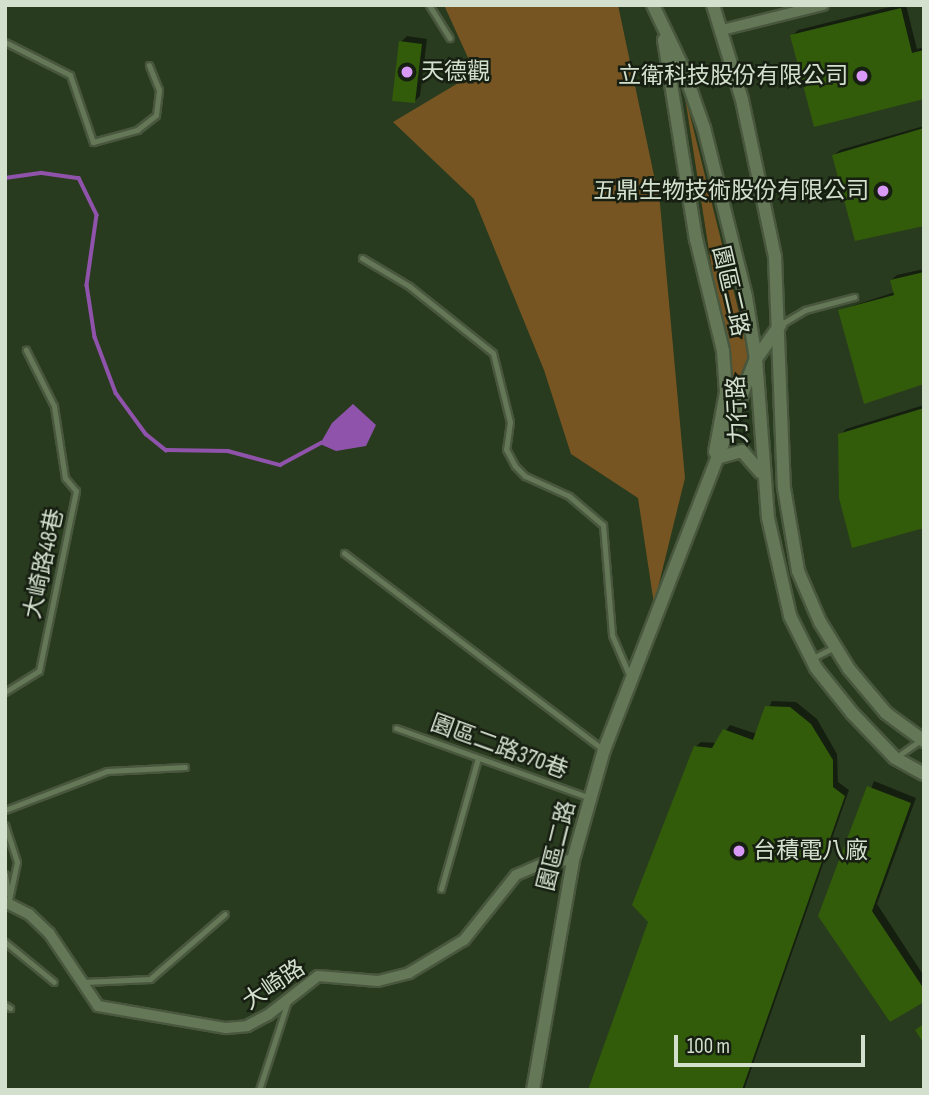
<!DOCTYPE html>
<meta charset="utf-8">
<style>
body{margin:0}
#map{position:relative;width:929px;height:1095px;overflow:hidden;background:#293b1e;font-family:"Sofia Sans Condensed","Noto Sans TC",sans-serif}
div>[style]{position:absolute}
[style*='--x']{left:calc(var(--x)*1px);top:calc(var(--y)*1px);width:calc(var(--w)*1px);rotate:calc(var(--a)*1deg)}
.green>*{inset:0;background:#752}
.water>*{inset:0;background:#8f53ab}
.shadow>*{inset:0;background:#0007}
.stream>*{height:3.5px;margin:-1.75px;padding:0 1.75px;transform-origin:1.75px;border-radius:1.75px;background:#8f53ab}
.building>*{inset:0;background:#325b0a}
.roads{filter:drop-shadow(2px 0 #48573d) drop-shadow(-2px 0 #48573d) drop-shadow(0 2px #48573d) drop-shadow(0 -2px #48573d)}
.service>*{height:5px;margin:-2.5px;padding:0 2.5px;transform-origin:2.5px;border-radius:2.5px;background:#647858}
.minor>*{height:10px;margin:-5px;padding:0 5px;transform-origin:5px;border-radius:5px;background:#647858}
.tertiary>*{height:12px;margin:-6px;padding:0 6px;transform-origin:6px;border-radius:6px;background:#647858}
.dots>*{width:19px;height:19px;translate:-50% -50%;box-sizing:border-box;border:4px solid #171f12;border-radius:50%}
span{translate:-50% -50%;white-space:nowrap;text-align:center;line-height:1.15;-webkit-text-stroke:5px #171f12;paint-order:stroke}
.poi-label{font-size:23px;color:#d4e0ce}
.left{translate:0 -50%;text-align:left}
.right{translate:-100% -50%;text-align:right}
.street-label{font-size:23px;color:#d4e0ce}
.frame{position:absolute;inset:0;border:7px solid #d4e0ce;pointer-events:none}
.scale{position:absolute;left:674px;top:1035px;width:191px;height:32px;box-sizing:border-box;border:4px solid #d4e0ce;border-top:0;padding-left:9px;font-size:21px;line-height:24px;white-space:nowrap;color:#d4e0ce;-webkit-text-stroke:5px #171f12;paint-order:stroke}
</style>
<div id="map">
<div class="green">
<i style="clip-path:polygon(444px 5px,618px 5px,660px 204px,685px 478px,654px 604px,638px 498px,571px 454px,544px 370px,474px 199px,393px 122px,475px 73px)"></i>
<i style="clip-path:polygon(684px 91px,750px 357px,733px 404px)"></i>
</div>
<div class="water">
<i style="clip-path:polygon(353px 404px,376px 425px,366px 446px,336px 451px,320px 444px,332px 423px)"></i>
</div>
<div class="shadow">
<i style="clip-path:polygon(898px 5px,906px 5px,917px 49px,924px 47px,924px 97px,792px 36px,798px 30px)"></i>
<i style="clip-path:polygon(407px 36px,427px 39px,420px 96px,414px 102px,401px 42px)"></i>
<i style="clip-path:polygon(924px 126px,924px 224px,834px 155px,840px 150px)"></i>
<i style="clip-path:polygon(924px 269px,924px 383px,840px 310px,895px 292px,891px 280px,897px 275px)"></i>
<i style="clip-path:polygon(924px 405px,924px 526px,840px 435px,846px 429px)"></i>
<i style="clip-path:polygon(772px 701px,796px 702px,817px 719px,837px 754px,838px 782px,849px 790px,744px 1090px,590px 1090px,650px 922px,695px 747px,701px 742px,717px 743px,730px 725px,757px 734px)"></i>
<i style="clip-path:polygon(874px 781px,916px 798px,877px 904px,924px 976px,924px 1000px,820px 916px)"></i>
</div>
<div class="stream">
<i style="--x:5;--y:178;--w:37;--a:-8"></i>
<i style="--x:42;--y:173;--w:37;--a:8"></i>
<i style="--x:79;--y:178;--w:41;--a:64.1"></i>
<i style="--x:97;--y:215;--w:71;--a:98.1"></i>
<i style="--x:87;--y:285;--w:53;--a:81.3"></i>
<i style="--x:95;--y:337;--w:60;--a:69.4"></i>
<i style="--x:116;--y:393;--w:51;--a:53.8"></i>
<i style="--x:146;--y:434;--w:26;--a:39"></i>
<i style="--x:166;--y:450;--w:62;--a:0.9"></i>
<i style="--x:228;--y:451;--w:54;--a:15.1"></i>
<i style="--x:280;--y:465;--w:47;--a:-28.2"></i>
</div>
<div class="building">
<i style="clip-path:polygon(901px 8px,912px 53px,924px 50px,924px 99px,814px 127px,790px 35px)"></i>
<i style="clip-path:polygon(399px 41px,422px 44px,415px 103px,392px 101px)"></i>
<i style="clip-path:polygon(924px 128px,924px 226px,855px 241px,832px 155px)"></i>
<i style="clip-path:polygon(924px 272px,924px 384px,864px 404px,838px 310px,894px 295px,890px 280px)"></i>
<i style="clip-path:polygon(924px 408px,924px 528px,852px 548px,839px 498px,838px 434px)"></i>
<i style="clip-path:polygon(765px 706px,790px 707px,811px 724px,833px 760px,833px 787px,845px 796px,742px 1090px,588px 1090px,648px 922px,632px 905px,694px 746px,712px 748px,723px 729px,753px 740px)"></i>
<i style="clip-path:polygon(867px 786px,911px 803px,872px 911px,924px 989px,924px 1002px,890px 1022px,818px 916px)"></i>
<i style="clip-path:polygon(924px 1024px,924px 1044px,915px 1030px)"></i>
</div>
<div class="roads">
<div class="service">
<i style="--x:429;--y:5;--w:39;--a:58"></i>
<i style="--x:5;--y:42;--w:73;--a:26.9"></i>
<i style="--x:70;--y:75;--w:71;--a:71.1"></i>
<i style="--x:93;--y:142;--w:46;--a:-15.3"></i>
<i style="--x:137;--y:130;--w:24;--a:-38"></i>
<i style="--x:156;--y:115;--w:25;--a:-83"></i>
<i style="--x:159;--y:90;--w:27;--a:-112"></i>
<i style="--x:362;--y:258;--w:55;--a:30.8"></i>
<i style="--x:409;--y:286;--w:107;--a:38.6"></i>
<i style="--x:493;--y:353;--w:71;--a:76.2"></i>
<i style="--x:510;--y:422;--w:27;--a:98"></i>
<i style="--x:506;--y:449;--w:19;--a:62"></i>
<i style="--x:515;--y:466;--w:14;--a:45"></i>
<i style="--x:525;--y:476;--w:48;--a:24.4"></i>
<i style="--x:569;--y:496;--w:45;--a:40.5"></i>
<i style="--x:603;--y:525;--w:110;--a:85.3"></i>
<i style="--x:612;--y:635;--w:46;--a:66.8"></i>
<i style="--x:780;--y:325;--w:29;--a:-31"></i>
<i style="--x:805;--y:310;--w:51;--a:-14.9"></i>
<i style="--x:344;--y:553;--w:326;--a:37.2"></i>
<i style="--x:813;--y:658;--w:25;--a:-27"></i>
<i style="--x:5;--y:692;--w:40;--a:-32"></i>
<i style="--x:39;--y:671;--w:184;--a:-78.4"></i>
<i style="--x:76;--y:491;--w:17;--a:-130"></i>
<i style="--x:65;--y:478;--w:73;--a:-98.7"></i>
<i style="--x:54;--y:406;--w:63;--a:-116.6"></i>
<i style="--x:396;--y:728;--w:206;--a:19.8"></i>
<i style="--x:895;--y:758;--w:32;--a:-35"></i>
<i style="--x:5;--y:810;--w:109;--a:-20.9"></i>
<i style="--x:107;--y:771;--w:78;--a:-2.9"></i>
<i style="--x:5;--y:825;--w:39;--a:72"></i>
<i style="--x:17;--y:862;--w:40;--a:102"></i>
<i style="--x:5;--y:874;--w:20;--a:81"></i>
<i style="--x:441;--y:889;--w:136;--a:-74.2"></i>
<i style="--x:5;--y:942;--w:63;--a:39.2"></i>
<i style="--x:84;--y:982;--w:66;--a:-2.6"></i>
<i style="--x:150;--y:979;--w:99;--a:-40.9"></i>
<i style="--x:5;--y:1005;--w:6;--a:31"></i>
<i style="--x:259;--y:1090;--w:94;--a:-72"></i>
</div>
<div class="minor">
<i style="--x:722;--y:30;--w:104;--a:-13.9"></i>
<i style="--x:5;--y:902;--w:27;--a:27"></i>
<i style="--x:29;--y:914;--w:28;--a:44"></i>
<i style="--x:49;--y:933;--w:88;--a:56.1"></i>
<i style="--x:98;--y:1006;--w:130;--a:9.8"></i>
<i style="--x:226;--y:1028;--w:21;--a:-5"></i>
<i style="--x:247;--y:1026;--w:24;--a:-28"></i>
<i style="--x:268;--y:1015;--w:63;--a:-38"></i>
<i style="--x:318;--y:976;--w:60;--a:4.8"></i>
<i style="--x:378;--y:981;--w:32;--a:-14"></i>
<i style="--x:409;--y:973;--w:64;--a:-31"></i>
<i style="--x:464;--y:940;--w:83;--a:-51.3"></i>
<i style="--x:516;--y:875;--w:36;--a:-23"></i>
<i style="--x:549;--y:861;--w:24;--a:-2"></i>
</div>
<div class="tertiary">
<i style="--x:653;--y:5;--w:70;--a:64.5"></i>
<i style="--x:683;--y:68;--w:64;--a:70.7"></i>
<i style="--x:704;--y:128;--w:174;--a:76"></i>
<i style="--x:746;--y:297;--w:63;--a:80.8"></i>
<i style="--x:756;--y:359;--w:159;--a:85.7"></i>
<i style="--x:768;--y:518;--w:100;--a:77.3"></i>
<i style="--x:790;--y:616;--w:58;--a:63.4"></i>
<i style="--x:816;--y:668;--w:58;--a:51.3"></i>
<i style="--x:852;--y:713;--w:62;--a:46.3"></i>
<i style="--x:895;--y:758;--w:33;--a:29"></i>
<i style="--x:713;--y:5;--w:99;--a:73"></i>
<i style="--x:742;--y:100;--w:160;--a:78.1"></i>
<i style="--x:775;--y:257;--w:231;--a:87.8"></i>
<i style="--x:784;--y:488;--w:84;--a:80.4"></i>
<i style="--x:798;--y:571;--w:56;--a:66.7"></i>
<i style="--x:820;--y:622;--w:55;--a:58.3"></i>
<i style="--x:849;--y:669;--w:57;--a:49.9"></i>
<i style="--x:886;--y:713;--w:47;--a:36.4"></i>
<i style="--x:664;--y:40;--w:202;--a:80.9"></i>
<i style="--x:696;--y:239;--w:115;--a:76.4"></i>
<i style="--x:723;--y:351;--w:41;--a:85.8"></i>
<i style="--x:726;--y:392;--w:61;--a:100.4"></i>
<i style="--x:720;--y:457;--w:23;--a:-15"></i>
<i style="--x:742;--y:451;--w:28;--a:49"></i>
<i style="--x:533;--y:1090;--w:233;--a:-80.1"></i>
<i style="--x:573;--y:860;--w:114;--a:-74.3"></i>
<i style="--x:604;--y:750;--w:420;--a:-68.8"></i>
<i style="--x:756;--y:359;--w:42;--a:-54.8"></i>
</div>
</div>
<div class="dots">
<i style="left:407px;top:72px;background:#d99af7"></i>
<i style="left:862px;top:76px;background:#d99af7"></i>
<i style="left:883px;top:191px;background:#d99af7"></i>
<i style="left:739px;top:851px;background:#d99af7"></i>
</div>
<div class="poi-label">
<span class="left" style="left:421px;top:72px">天德觀</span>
<span class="right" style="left:848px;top:76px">立衛科技股份有限公司</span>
<span class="right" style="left:869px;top:191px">五鼎生物技術股份有限公司</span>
<span class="left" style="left:753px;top:851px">台積電八廠</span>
</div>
<div class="street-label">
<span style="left:730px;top:291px;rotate:77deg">園區二路</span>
<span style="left:738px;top:410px;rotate:-93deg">力行路</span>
<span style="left:44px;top:564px;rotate:-78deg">大崎路48巷</span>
<span style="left:499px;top:747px;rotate:20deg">園區二路370巷</span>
<span style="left:557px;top:846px;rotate:-76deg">園區二路</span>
<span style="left:274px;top:985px;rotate:-34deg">大崎路</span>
</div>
<div class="frame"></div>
<div class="scale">100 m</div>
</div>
